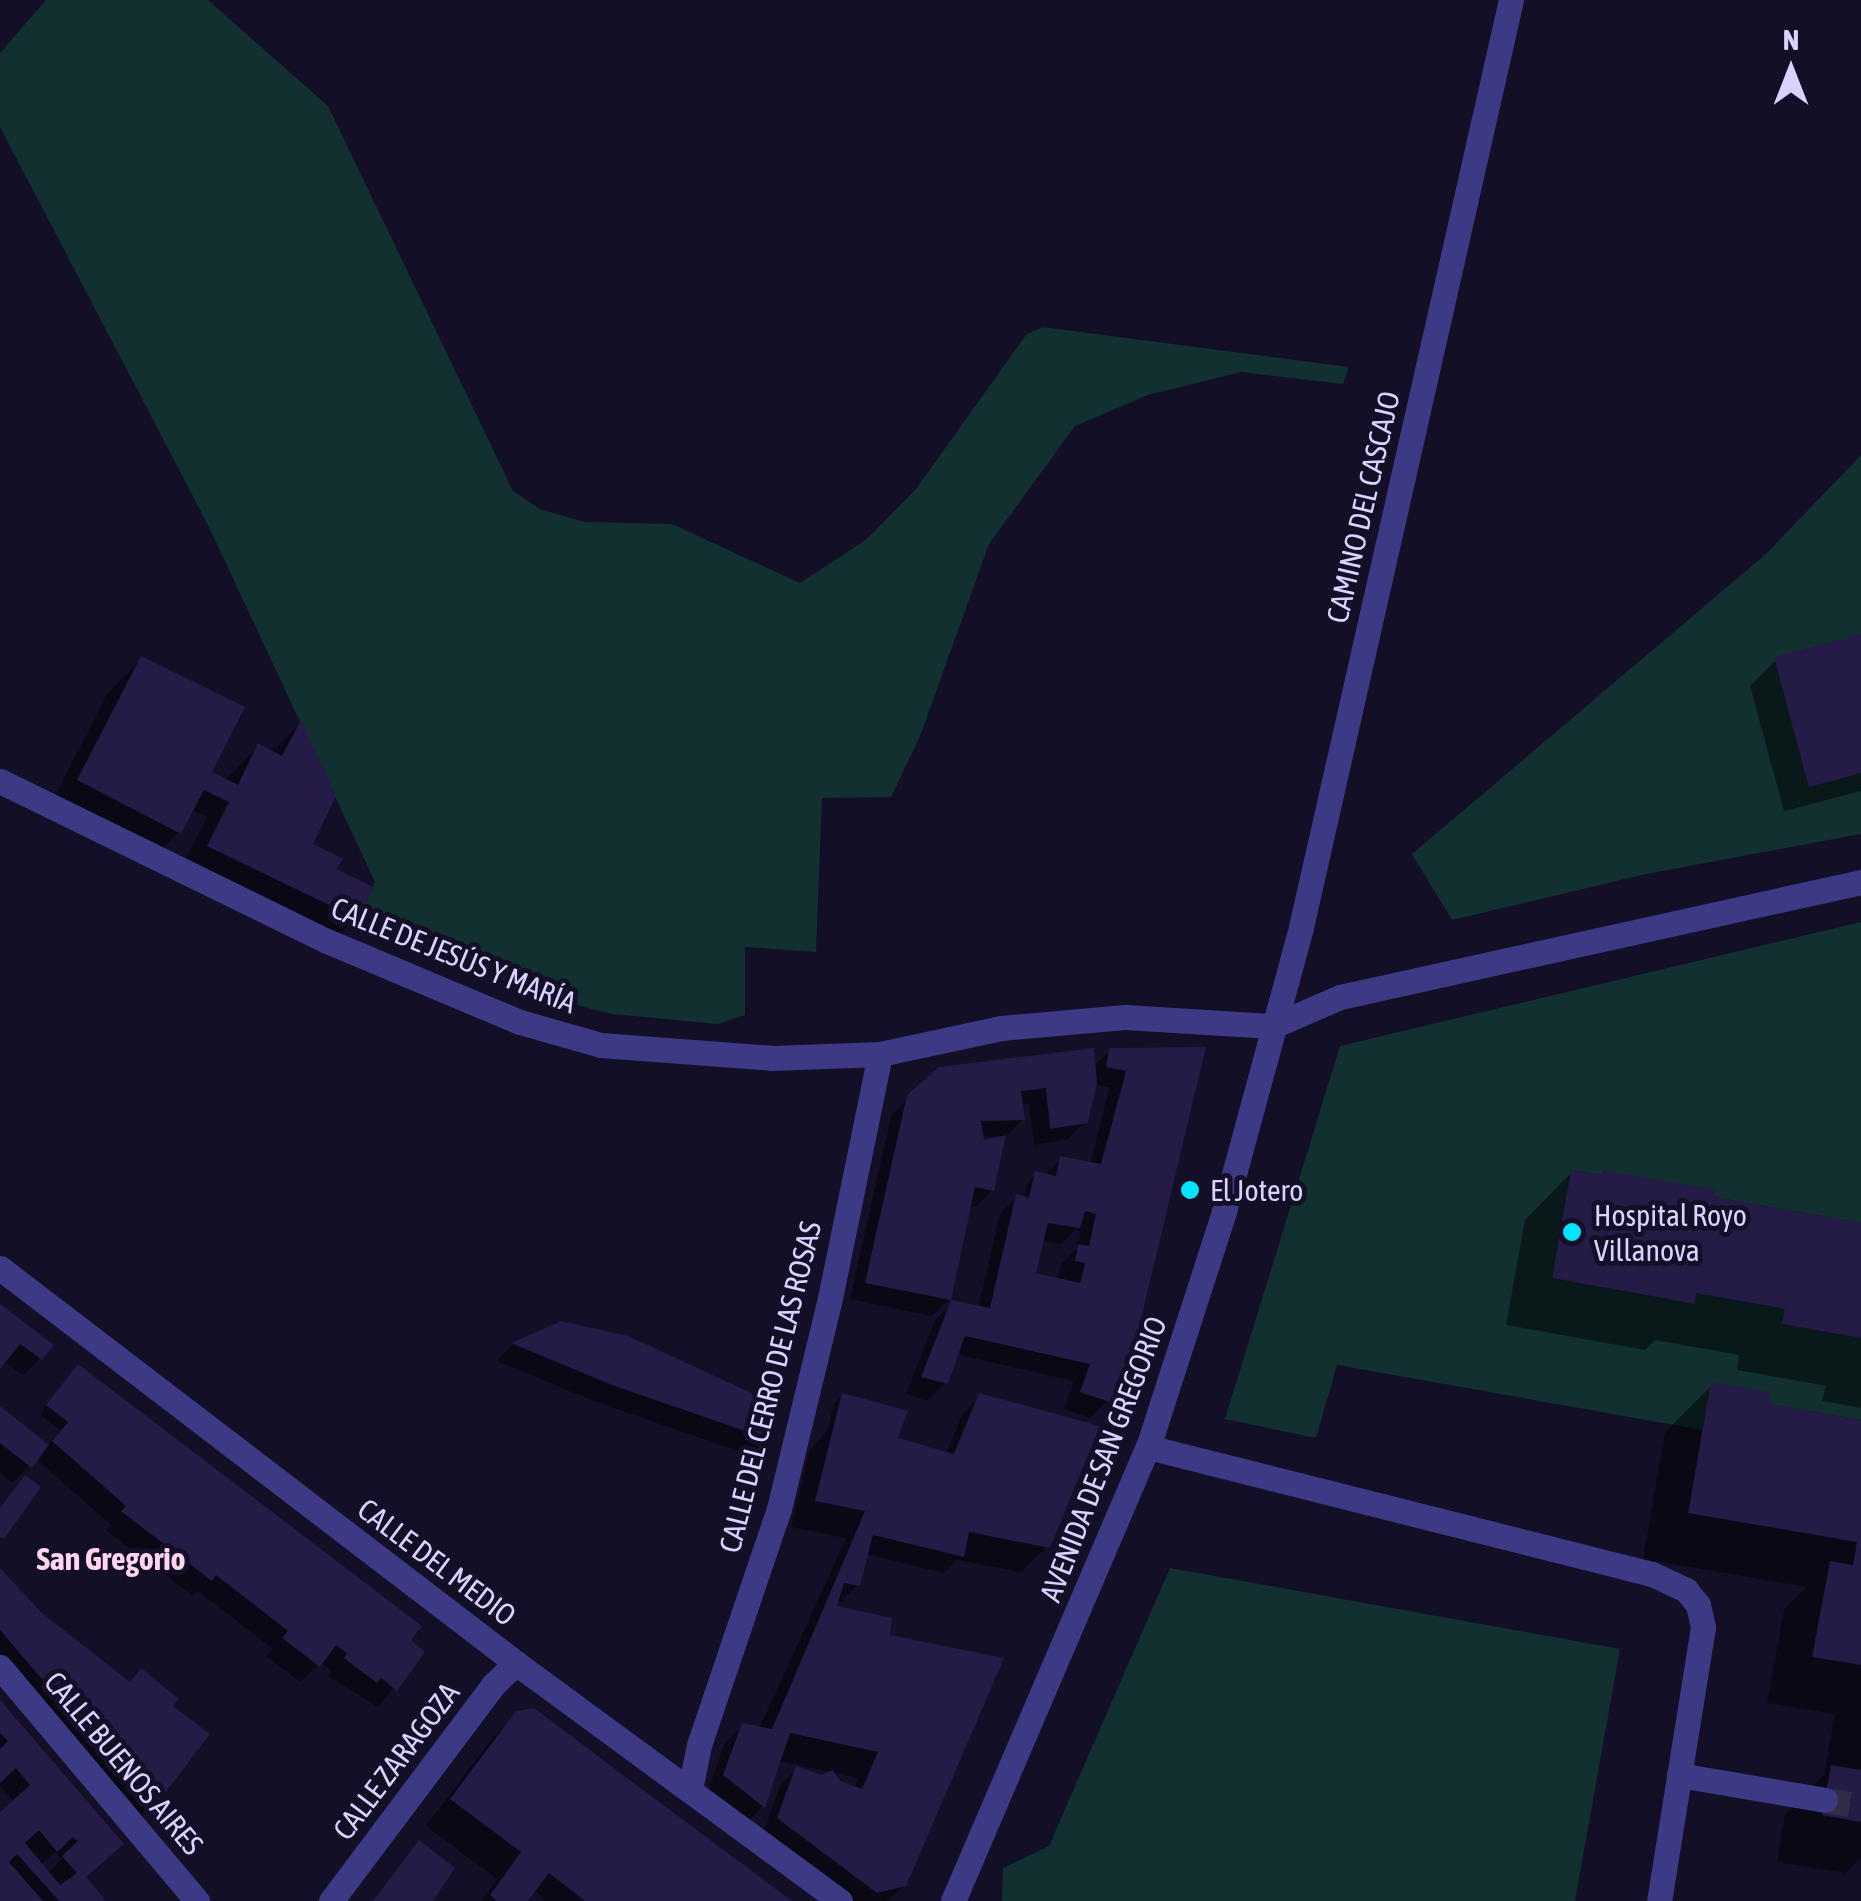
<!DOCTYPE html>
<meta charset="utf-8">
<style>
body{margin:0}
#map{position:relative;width:1861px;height:1901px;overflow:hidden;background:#130f26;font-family:"Asap Condensed",sans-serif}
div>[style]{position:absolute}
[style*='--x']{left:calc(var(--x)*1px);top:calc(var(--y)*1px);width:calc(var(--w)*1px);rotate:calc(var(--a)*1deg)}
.green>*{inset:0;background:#12302f}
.shadow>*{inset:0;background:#0007}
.building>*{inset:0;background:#241b47}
.minor-tunnel>*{height:25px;margin-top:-12.5px;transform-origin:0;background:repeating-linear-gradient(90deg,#312d47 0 25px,transparent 0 37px)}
.minor>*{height:25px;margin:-12.5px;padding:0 12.5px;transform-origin:12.5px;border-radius:12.5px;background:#3d3a85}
.dots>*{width:28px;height:28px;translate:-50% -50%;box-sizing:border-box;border:5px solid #130f26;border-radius:50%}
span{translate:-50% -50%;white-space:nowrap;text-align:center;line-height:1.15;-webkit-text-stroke:10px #130f26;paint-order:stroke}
.street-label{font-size:30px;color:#d9d4ff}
.poi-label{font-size:30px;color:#d9d4ff}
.left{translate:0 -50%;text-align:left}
.neighbourhood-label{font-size:32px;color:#ffd6f0;font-weight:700}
.north{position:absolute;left:1741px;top:20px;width:100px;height:100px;-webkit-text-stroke:8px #130f26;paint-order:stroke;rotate:0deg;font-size:28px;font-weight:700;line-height:40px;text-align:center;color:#d9d4ff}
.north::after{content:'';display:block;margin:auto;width:35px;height:45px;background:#d9d4ff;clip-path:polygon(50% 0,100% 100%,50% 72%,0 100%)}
</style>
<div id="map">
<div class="green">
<i style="clip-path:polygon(46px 0,208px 0,328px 106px,513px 491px,540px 509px,584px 522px,672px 524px,800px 583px,867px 539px,916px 489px,1026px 335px,1042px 327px,1349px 367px,1343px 384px,1241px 372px,1148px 395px,1075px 426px,989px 544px,920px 736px,891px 797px,822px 798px,816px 952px,745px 947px,745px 1015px,718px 1024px,612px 1014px,577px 1005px,409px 947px,358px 919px,375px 882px,208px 525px,0 127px,0 53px)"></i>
<i style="clip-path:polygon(1861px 455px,1861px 834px,1646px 874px,1452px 920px,1412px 854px,1766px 554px)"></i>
<i style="clip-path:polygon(1861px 922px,1861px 1223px,1714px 1197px,1714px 1190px,1603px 1171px,1602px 1175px,1571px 1170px,1552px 1278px,1694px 1304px,1696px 1293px,1785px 1309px,1783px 1324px,1861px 1338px,1861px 1420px,1769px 1404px,1703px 1430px,1337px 1365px,1316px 1438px,1225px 1419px,1340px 1046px)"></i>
<i style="clip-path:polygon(1170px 1568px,1620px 1649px,1575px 1901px,1002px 1901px,1003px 1868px,1049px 1846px)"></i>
</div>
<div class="shadow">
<i style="clip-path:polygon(1861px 637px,1861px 791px,1784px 811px,1750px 686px,1776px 660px)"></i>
<i style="clip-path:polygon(141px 659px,209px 773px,224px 781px,259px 746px,271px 753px,300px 724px,309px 845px,333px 871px,356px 918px,322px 952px,175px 880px,207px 817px,191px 809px,179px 832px,145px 866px,45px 815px,108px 693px)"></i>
<i style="clip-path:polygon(evenodd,1203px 1050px,1107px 1401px,1090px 1418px,1064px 1409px,1074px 1381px,956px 1354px,945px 1383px,928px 1400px,906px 1394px,935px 1320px,952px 1303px,978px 1308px,1000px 1214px,1017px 1197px,1024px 1199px,1028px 1182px,1036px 1174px,1044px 1176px,1061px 1159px,1090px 1165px,1110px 1087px,1094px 1085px,1085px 1122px,1068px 1139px,1034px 1145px,1029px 1104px,1021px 1105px,1023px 1119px,1006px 1136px,992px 1190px,975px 1207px,968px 1206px,949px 1299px,932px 1316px,850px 1299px,891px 1116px,909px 1097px,1093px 1067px,1110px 1051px,1203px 1050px,998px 1136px,998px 1139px,982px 1142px,981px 1137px,998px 1136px,1203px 1050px,1075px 1230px,1081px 1231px,1076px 1249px,1061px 1264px,1058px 1281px,1033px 1275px,1041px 1241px,1061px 1244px,1075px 1230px)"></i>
<i style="clip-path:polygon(1571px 1173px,1599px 1177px,1604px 1173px,1711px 1199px,1861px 1225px,1861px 1408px,1822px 1401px,1826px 1386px,1737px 1370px,1739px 1355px,1655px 1340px,1645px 1350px,1506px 1325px,1525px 1220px)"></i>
<i style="clip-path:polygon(0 1307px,40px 1358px,23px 1375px,3px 1361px,0 1365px)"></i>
<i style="clip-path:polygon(562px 1323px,766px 1403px,772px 1440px,755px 1457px,594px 1401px,497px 1361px,513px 1345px)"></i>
<i style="clip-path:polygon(71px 1375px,422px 1652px,378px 1707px,328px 1676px,332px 1671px,320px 1662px,301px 1682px,267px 1657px,273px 1649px,198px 1591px,193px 1596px,106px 1530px,111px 1525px,36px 1459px,13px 1483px,0 1473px,0 1409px,47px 1447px,60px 1430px,40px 1414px)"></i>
<i style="clip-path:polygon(1712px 1385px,1766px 1406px,1861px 1423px,1861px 1858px,1845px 1873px,1777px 1862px,1785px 1814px,1824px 1775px,1835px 1714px,1767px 1703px,1784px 1610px,1807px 1587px,1643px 1559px,1665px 1432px)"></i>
<i style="clip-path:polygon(842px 1396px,894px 1440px,946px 1454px,963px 1413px,980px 1396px,1048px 1546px,1021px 1572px,957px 1560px,944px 1573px,866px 1554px,858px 1585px,841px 1602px,835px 1601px,833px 1608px,884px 1637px,904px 1885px,887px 1901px,849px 1901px,762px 1836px,780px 1786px,797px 1769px,854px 1789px,859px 1778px,778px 1761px,763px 1806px,746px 1823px,707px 1793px,725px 1743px,743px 1726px,759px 1729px,846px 1538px,791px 1527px,810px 1449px,827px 1431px,834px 1404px)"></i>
<i style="clip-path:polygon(0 1573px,41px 1615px,129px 1684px,206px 1734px,134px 1824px,0 1666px)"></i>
<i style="clip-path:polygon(evenodd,0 1703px,121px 1843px,84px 1878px,103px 1901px,0 1901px,0 1815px,14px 1803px,0 1786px,0 1703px,55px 1852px,62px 1859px,47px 1874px,40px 1865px,55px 1852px)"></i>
<i style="clip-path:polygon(518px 1713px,788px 1901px,546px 1901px,533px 1890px,525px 1901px,481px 1901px,497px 1879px,426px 1826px,491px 1740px)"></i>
</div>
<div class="building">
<i style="clip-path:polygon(1861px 634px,1861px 773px,1809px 787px,1774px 657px)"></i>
<i style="clip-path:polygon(141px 656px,245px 707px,212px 772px,238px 785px,258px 743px,282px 756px,301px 720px,336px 796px,313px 844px,343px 859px,336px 869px,374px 887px,358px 919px,207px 846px,229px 802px,204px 790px,181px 834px,77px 780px)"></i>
<i style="clip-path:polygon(evenodd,1206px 1047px,1136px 1340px,1110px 1402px,1080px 1392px,1090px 1364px,965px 1336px,948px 1384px,921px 1377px,951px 1300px,990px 1308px,1016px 1194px,1029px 1198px,1035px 1171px,1056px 1176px,1060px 1156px,1101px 1164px,1126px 1071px,1106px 1067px,1109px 1048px,1206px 1047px,1085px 1211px,1096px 1214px,1089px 1246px,1078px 1244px,1075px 1261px,1085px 1263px,1080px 1283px,1036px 1273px,1048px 1223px,1080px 1228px,1085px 1211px)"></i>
<i style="clip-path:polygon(1094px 1048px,1097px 1083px,1088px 1123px,1050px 1129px,1046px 1088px,1021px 1091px,1025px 1120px,981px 1121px,984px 1140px,1006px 1135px,994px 1191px,975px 1187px,951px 1300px,865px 1283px,907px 1095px,939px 1067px)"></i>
<i style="clip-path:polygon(1571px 1170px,1602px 1175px,1603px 1170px,1715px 1190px,1714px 1197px,1861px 1223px,1861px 1338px,1782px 1324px,1785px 1309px,1696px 1293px,1695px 1304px,1552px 1278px)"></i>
<i style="clip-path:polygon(0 1304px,54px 1345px,42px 1360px,20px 1344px,0 1369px)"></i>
<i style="clip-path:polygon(561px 1321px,628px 1336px,769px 1401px,774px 1441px,612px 1385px,511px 1343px)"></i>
<i style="clip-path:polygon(78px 1364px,422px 1626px,411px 1640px,425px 1652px,397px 1691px,381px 1678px,377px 1683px,344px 1658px,347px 1653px,336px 1645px,320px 1667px,282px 1638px,288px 1631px,216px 1575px,212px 1581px,121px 1511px,126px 1506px,52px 1441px,68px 1422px,46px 1405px)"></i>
<i style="clip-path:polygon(1711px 1382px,1771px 1392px,1769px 1404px,1861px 1420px,1861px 1665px,1812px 1657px,1830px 1561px,1853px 1565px,1857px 1542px,1688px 1513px)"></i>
<i style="clip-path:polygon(842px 1393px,908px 1411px,898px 1438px,954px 1454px,979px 1393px,1100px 1426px,1050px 1548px,969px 1532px,964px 1557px,873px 1535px,860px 1586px,844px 1583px,837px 1606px,892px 1618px,890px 1635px,1004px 1658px,906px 1886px,877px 1893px,777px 1818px,796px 1766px,821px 1775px,833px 1770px,840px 1781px,862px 1789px,878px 1752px,790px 1733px,765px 1808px,723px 1775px,742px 1723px,772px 1729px,865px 1511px,815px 1501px)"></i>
<i style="clip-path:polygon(0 1406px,49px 1445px,32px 1468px,0 1443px)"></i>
<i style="clip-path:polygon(25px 1475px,41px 1487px,4px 1539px,0 1537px,0 1508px)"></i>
<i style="clip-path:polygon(0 1568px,42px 1613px,130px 1682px,141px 1668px,179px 1699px,173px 1706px,210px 1734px,153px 1809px,0 1630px)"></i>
<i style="clip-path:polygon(evenodd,0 1700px,124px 1844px,86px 1877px,106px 1901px,59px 1901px,17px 1854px,9px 1862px,43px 1901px,0 1901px,0 1812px,30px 1785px,16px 1768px,0 1783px,0 1749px,8px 1741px,0 1733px,0 1700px,39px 1830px,57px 1852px,73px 1837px,78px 1841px,62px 1856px,77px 1873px,60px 1885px,25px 1843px,39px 1830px)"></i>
<i style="clip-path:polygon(534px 1708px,623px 1775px,792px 1901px,585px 1901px,549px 1873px,528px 1901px,497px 1901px,490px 1895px,521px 1852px,450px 1799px,516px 1711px)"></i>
<i style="clip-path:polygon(1831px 1765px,1861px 1770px,1861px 1822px,1822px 1815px)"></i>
<i style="clip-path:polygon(419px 1840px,455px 1868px,433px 1901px,373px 1901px)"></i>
</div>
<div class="minor-tunnel">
<i style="--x:1825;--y:1800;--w:36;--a:9"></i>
</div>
<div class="minor">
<i style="--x:0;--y:781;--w:364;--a:26.1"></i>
<i style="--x:327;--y:941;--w:209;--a:22.8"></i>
<i style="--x:520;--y:1022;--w:84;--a:15.9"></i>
<i style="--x:601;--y:1045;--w:171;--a:4.3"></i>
<i style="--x:772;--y:1058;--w:108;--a:-2.1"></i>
<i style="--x:880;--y:1054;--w:124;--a:-12.1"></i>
<i style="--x:1001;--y:1028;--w:124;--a:-5.1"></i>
<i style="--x:1125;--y:1017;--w:148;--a:3.5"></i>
<i style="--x:1273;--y:1026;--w:73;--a:-23.4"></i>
<i style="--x:1340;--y:997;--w:534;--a:-12.45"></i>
<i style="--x:0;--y:1268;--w:650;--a:37.43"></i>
<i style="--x:516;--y:1663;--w:402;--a:36.3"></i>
<i style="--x:1148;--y:1447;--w:520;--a:14.14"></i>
<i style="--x:1652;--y:1574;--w:38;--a:25"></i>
<i style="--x:1686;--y:1590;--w:19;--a:51"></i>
<i style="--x:1698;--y:1605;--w:23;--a:77"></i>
<i style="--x:1703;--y:1627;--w:278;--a:99.1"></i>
<i style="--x:0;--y:1667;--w:306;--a:49.9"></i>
<i style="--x:1679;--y:1775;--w:148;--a:9.7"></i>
<i style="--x:690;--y:1789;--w:45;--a:-78.4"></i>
<i style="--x:699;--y:1745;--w:249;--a:-71.3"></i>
<i style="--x:779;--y:1509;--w:217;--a:-76.4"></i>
<i style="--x:830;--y:1298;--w:249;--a:-78.4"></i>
<i style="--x:331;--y:1901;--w:270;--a:-53.1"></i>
<i style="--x:493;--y:1685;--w:32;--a:-44"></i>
<i style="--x:953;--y:1901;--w:494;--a:-66.8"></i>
<i style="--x:1148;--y:1447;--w:248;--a:-72.1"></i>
<i style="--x:1224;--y:1211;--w:294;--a:-74.8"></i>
<i style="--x:1301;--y:927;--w:950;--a:-77.24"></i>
</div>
<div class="dots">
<i style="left:1190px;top:1190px;background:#00e5ff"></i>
<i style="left:1572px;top:1232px;background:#00e5ff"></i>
</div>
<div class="street-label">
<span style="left:1363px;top:507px;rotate:-77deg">CAMINO DEL CASCAJO</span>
<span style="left:454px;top:955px;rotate:22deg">CALLE DE JESÚS Y MARÍA</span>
<span style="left:770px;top:1387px;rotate:-76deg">CALLE DEL CERRO DE LAS ROSAS</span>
<span style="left:1103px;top:1459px;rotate:-69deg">AVENIDA DE SAN GREGORIO</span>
<span style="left:437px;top:1562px;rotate:37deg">CALLE DEL MEDIO</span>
<span style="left:396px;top:1761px;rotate:-53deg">CALLE ZARAGOZA</span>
<span style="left:124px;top:1763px;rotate:50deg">CALLE BUENOS AIRES</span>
</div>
<div class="poi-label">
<span class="left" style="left:1210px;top:1190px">El Jotero</span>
<span class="left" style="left:1594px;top:1232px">Hospital Royo<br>Villanova</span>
</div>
<div class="neighbourhood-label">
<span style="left:111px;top:1559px">San Gregorio</span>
</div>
<div class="north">N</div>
</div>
